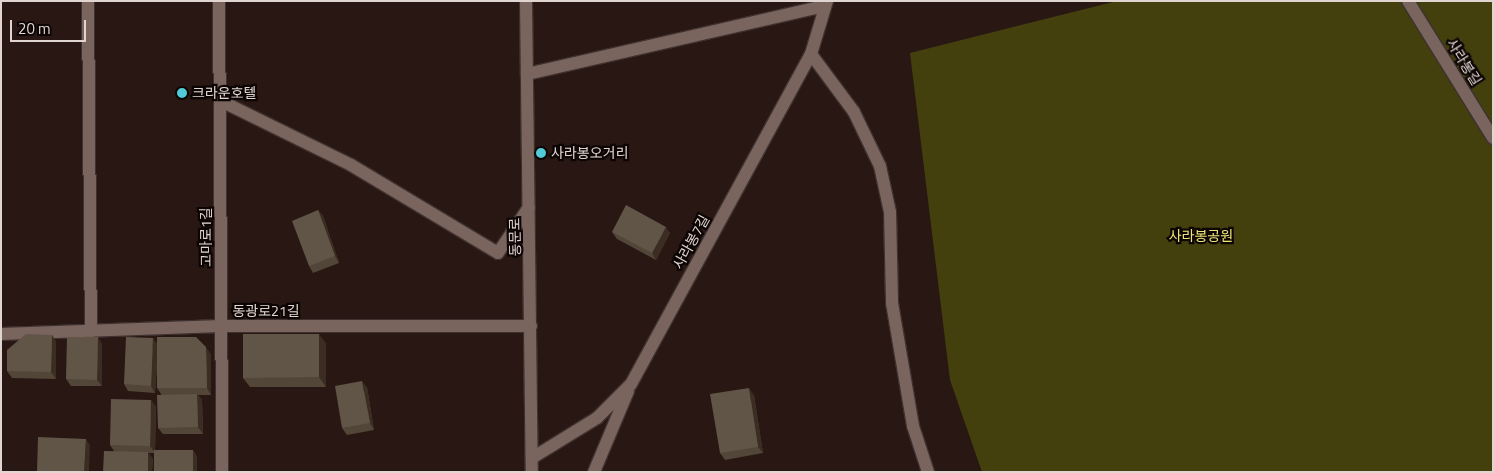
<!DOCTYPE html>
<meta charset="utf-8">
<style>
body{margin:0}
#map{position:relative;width:1494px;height:473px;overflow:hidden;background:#281712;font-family:"Titillium Web","Noto Sans KR",sans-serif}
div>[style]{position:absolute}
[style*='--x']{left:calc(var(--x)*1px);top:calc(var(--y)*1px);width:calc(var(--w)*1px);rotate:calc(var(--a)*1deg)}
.green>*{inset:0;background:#43400e}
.roads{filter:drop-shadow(1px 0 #3e312f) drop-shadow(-1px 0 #3e312f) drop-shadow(0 1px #3e312f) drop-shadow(0 -1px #3e312f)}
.minor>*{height:12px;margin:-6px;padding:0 6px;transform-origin:6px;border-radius:6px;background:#7a645e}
.tertiary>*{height:12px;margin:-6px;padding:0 6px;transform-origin:6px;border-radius:6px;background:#7a645e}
.secondary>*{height:12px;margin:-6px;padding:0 6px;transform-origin:6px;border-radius:6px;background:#7a645e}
.wall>*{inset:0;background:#524638}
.shaded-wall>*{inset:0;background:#3b2d22}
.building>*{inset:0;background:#615548}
.dots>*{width:14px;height:14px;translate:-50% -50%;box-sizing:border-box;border:2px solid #0c0504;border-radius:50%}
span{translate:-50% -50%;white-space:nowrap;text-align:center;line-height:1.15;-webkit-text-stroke:4.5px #0c0504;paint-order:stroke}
.street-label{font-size:14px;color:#e1d5d1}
.poi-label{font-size:14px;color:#e1d5d1}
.left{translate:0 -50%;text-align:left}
.park-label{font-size:14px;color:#ece577}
.frame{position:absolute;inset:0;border:2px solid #e1d5d1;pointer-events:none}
.scale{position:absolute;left:10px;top:20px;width:76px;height:22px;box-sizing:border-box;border:2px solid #e1d5d1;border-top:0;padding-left:6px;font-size:15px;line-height:18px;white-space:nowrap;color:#e1d5d1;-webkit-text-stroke:4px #0c0504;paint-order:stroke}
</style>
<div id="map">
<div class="green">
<i style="clip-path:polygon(1117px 1px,1493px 1px,1493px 472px,982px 472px,950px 380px,910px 53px)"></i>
</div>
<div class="roads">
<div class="minor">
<i style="--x:88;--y:1;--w:330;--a:89.5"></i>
<i style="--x:219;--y:1;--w:471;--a:89.6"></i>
<i style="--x:811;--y:54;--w:72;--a:53.4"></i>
<i style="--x:854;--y:112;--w:60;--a:64.3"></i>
<i style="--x:880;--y:166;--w:47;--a:77.7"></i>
<i style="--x:890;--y:212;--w:91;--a:88.7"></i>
<i style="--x:892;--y:303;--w:125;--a:80.3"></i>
<i style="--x:913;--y:426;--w:48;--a:71.9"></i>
<i style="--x:527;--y:74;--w:305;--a:-12.9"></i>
<i style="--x:221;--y:101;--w:145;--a:26.2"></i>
<i style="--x:351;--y:165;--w:171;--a:30.9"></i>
<i style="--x:498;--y:253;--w:55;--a:-56"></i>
<i style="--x:1;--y:334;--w:220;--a:-2.1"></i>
<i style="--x:221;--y:326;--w:310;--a:0"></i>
<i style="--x:532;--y:458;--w:76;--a:-31.6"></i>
<i style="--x:597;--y:418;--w:48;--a:-45"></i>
<i style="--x:631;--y:384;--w:376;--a:-61.4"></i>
<i style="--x:811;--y:54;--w:55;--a:-73.2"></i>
<i style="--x:594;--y:472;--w:88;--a:-67.2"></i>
</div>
<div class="tertiary">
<i style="--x:1408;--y:1;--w:161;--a:58.2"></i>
</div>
<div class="secondary">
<i style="--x:526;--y:1;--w:471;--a:89.3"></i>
</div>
</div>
<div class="wall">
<i style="clip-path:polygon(318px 210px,323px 216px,339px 263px,313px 273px,309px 266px)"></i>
<i style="clip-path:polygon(612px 232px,670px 233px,656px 260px,617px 239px)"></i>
<i style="clip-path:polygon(52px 335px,56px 342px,56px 379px,12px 378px,7px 371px)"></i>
<i style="clip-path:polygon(157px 343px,211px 354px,211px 395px,198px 395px,202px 400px,203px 434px,163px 434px,158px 428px,161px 394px,157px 388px,157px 365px,155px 393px,128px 391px,124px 384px)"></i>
<i style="clip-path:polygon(326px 343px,326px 387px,250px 387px,243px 378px)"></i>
<i style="clip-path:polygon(102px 344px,102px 386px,71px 386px,66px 379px)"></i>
<i style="clip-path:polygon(367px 387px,374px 430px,347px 435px,342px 428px)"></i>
<i style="clip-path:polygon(754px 395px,763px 453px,725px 460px,720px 453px)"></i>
<i style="clip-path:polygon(156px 406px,155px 450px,193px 450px,197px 457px,197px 472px,154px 472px,154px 453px,148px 453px,153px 459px,152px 472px,103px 472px,114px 451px,110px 445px)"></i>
</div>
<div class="shaded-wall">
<i style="clip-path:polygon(318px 210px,323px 216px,339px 263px,335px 256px)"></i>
<i style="clip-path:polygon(666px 227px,670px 233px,656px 260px,652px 253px)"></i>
<i style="clip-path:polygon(319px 334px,326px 343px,326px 387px,319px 377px)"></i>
<i style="clip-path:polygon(52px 335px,56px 342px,56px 379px,51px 372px)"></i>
<i style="clip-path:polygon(98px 337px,102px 344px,102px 386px,97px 380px)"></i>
<i style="clip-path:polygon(153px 338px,158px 345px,155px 393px,151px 386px)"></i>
<i style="clip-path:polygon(206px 347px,211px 354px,211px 395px,207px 388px)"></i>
<i style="clip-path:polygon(362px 381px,367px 387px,374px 430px,370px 423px)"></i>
<i style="clip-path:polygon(749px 388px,754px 395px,763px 453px,758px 447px)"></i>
<i style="clip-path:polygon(197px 394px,202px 400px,203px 434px,198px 427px)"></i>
<i style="clip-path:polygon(151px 400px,156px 406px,155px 453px,150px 446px)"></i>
<i style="clip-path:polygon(86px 439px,90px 445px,89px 472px,84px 472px)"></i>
<i style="clip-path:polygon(193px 450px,197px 457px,197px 472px,193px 472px)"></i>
<i style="clip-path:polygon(148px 452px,153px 459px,152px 472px,148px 472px)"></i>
</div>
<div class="building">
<i style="clip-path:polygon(626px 205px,666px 227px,652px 253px,612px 232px)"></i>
<i style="clip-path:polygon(318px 210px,335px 256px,309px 266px,292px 221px)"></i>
<i style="clip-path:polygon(26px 334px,52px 335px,51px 372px,7px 371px,7px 350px)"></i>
<i style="clip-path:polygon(243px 334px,319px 334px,319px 377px,243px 378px)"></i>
<i style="clip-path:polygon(67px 337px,98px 337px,97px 380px,66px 379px)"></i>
<i style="clip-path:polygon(126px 337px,153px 338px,151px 386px,124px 384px)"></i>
<i style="clip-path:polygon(157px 337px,196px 337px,206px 347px,207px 388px,157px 388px)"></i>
<i style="clip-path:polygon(362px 381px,370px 423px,342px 428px,335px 386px)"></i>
<i style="clip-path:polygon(749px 388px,758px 447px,720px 453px,710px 394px)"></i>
<i style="clip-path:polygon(197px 394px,198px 427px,158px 428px,157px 395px)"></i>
<i style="clip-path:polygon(111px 399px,151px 400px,150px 446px,110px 445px)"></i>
<i style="clip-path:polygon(38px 437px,86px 439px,84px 472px,37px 472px)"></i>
<i style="clip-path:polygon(154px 450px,193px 450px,193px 472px,154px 472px)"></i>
<i style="clip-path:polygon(104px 451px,148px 452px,148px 472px,103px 472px)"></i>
</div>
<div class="dots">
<i style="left:182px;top:93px;background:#52cbd9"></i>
<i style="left:541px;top:153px;background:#52cbd9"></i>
</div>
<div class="street-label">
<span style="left:1464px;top:62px;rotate:58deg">사라봉길</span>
<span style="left:206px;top:237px;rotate:-90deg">고마로1길</span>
<span style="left:515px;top:237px;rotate:-91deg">동문로</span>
<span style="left:691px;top:242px;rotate:-61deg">사라봉7길</span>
<span style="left:266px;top:311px">동광로21길</span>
</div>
<div class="poi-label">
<span class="left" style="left:192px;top:93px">크라운호텔</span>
<span class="left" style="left:551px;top:153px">사라봉오거리</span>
</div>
<div class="park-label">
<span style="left:1201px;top:236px">사라봉공원</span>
</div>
<div class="frame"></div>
<div class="scale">20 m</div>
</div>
